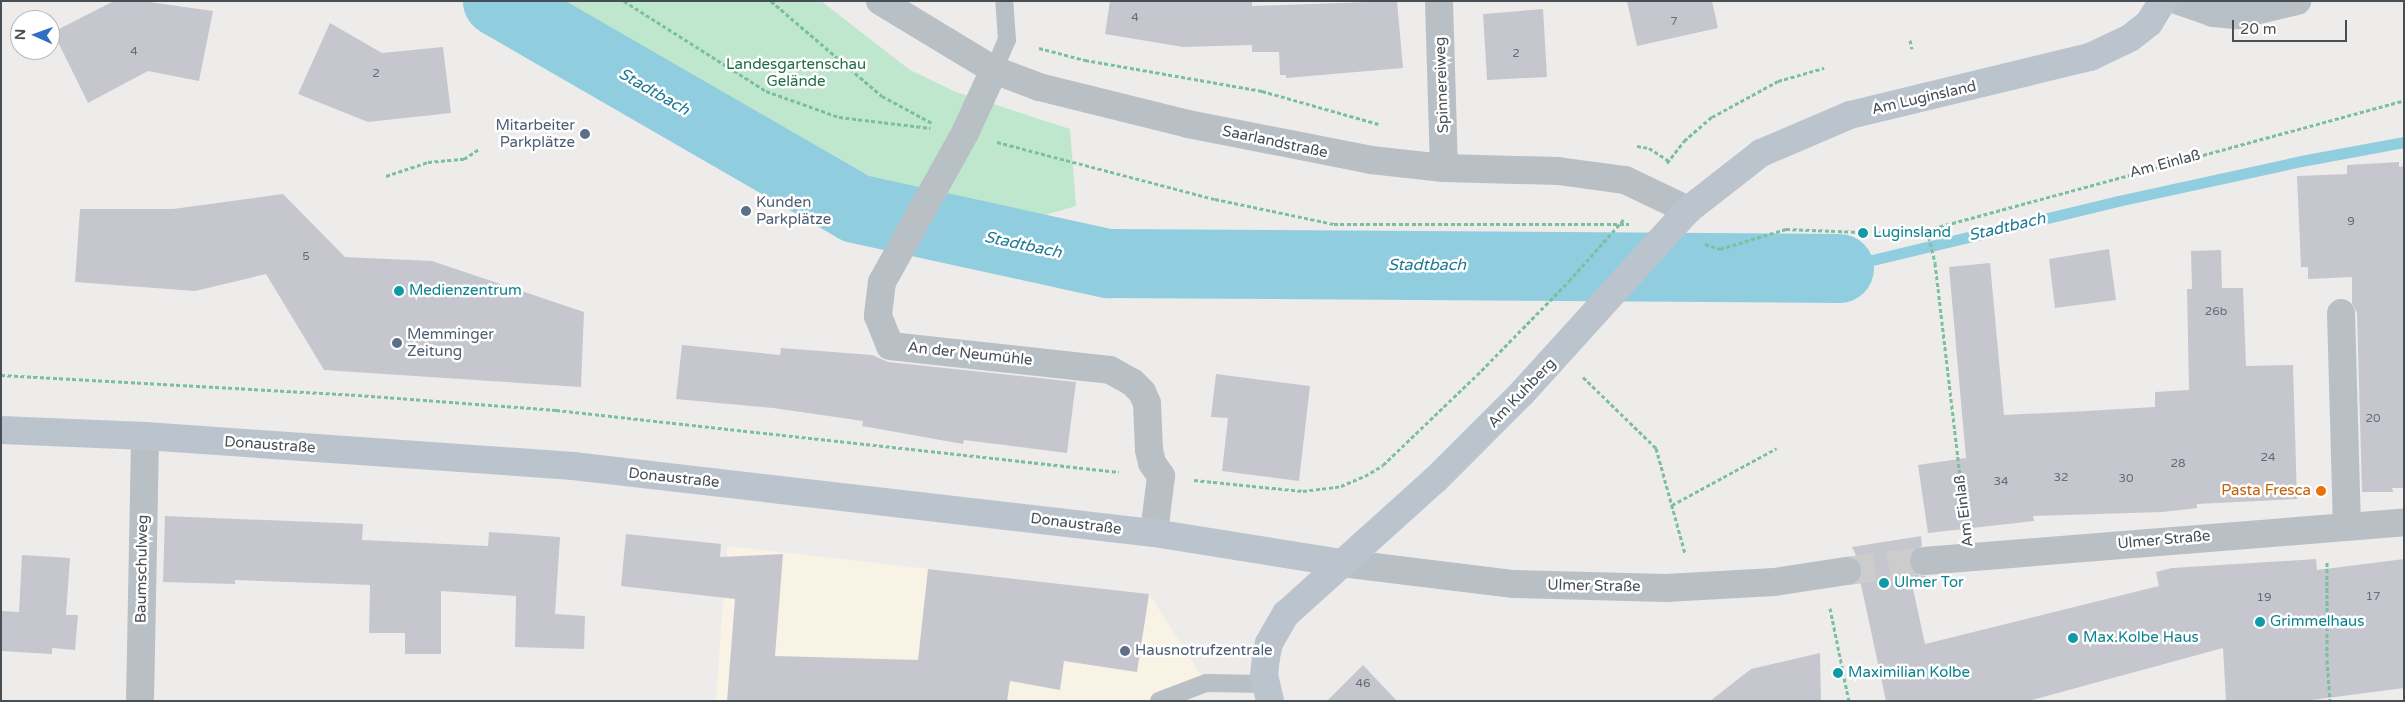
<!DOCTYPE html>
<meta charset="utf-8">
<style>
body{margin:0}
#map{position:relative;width:2405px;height:702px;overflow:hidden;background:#eeebeb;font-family:"Varela Round",sans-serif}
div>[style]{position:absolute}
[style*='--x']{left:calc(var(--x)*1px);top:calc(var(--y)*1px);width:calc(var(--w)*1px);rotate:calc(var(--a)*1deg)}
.commercial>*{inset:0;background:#f8f3e5}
.green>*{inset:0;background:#bee7ce}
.stream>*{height:11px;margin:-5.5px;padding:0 5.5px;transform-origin:5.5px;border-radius:5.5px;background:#90cedf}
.river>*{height:69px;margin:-34.5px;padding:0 34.5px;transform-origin:34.5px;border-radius:34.5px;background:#90cedf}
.building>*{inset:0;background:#c6c7ce}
.street-tunnel>*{height:28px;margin-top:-14px;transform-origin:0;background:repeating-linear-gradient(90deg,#cccccd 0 28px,transparent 0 42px)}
.path>*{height:3px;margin-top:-1.5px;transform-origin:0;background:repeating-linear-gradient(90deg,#7bc09e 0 4px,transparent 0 6.5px)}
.lane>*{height:18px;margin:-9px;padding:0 9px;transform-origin:9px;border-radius:9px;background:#b8c0c6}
.street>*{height:28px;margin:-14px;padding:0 14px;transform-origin:14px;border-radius:14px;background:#b8c0c6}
.secondary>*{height:28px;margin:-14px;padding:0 14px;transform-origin:14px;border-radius:14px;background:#bbc4cd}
.dots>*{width:14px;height:14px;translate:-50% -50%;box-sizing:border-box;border:2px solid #fff;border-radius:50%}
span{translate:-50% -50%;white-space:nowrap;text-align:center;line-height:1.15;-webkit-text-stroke:5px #fff;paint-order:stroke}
.number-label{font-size:12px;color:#666c74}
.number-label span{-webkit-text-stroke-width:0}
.park-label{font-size:15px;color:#216d47}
.street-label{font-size:15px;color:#464e56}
.service-label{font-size:15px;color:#4e5e75}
.right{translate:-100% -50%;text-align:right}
.left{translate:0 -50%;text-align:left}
.culture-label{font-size:15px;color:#0d838f}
.food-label{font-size:15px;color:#c56008}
.water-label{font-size:16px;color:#1d7992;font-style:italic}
.frame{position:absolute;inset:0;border:2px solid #464e56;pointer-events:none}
.north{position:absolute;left:10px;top:10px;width:50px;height:50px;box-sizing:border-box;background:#fff;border:1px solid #b5b8bb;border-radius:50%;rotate:272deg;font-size:14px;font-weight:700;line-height:20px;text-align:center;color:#464e56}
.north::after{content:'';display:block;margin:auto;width:18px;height:22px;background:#2f70c4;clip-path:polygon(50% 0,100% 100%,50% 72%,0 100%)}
.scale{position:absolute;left:2232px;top:20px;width:115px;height:22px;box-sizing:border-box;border:2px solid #464e56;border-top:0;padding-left:6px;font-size:15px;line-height:18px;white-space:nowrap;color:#464e56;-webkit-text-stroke:4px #fff;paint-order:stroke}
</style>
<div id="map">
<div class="commercial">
<i style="clip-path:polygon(727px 546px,1149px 594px,1206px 683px,1180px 701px,716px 701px)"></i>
</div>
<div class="green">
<i style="clip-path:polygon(539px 1px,821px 1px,910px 70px,956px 92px,1070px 129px,1076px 206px,997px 229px,878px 191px,809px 161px)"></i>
</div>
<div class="stream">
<i style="--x:1839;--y:268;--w:287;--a:-13.5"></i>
<i style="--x:2118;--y:201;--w:187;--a:-12.3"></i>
<i style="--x:2301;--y:161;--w:105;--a:-10.5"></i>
</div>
<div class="river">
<i style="--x:497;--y:1;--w:414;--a:30"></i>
<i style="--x:855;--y:208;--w:259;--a:12.3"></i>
<i style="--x:1108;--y:263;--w:731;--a:0.39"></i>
</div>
<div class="building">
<i style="clip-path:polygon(114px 1px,142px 1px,213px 11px,199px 81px,148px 71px,88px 103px,53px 32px)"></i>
<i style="clip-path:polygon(1110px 1px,1252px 1px,1252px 6px,1397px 1px,1403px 68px,1286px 78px,1286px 75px,1280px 75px,1279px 52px,1252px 52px,1252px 45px,1183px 47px,1105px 34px)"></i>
<i style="clip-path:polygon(1627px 1px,1712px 1px,1718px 28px,1637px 46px)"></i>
<i style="clip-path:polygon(1543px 9px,1547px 77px,1487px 80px,1483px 14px)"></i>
<i style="clip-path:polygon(330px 23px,382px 53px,443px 47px,451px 113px,368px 122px,298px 94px)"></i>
<i style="clip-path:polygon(2399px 162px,2399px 167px,2404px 166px,2404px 488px,2392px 488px,2393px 492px,2362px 492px,2357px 313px,2352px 303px,2352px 277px,2308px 279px,2308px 267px,2301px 267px,2297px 176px,2347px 174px,2347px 165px)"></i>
<i style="clip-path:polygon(283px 194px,345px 257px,432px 261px,584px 312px,581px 387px,324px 370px,266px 274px,195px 291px,75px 282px,80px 209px,173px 209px)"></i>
<i style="clip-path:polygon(2109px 249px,2116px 300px,2055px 308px,2049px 259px)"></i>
<i style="clip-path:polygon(2221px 250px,2222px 288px,2243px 288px,2246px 366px,2293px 365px,2297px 499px,2197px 504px,2197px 508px,2163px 512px,2033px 516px,2034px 521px,1928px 533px,1918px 465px,1966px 458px,1949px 267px,1990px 263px,2004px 415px,2086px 411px,2155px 407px,2155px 392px,2189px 390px,2187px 289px,2192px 289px,2191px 251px)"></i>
<i style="clip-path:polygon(682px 345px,780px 355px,781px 348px,872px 355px,888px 362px,1076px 382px,1067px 453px,964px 440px,963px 444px,862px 426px,863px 421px,773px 408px,676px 399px)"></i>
<i style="clip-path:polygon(1216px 374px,1310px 386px,1299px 481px,1222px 471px,1228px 418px,1211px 417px)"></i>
<i style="clip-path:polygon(165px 516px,363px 524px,362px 540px,488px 546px,489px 532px,560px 537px,555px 614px,585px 616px,584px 649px,515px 647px,516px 596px,441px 591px,441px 654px,405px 654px,405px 633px,369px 633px,370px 585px,235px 580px,235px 584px,163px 582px)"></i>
<i style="clip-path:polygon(626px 534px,721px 544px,720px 557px,783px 554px,775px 656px,918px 660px,928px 569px,1149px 594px,1137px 672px,1064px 661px,1060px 690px,1010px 681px,1007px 701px,727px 701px,735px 599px,621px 586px)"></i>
<i style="clip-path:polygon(1921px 536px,1922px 546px,1910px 554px,1908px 562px,1917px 575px,1927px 576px,1927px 582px,1912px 584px,1925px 644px,2159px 586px,2156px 572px,2172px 568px,2316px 559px,2317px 570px,2404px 559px,2404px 688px,2304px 701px,2226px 701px,2223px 648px,2028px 701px,1886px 701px,1860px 580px,1862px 568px,1852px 547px)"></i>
<i style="clip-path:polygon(22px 555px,70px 558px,66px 615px,78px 615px,75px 650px,52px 648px,52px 654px,1px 651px,1px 611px,19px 612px)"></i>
<i style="clip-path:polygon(1820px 653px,1821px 701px,1710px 701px,1751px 669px)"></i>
<i style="clip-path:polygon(1363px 665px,1397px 701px,1327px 701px)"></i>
</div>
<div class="street-tunnel">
<i style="--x:1847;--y:571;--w:78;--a:-7.4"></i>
</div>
<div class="path">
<i style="--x:624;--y:1;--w:168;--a:32.4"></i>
<i style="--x:766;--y:91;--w:77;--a:19.6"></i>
<i style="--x:839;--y:117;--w:92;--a:6.9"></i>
<i style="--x:771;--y:1;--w:146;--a:40.6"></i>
<i style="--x:882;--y:96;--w:57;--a:28.4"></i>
<i style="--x:1910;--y:40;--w:9;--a:77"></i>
<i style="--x:1039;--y:48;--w:48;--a:14.6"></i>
<i style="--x:1085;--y:60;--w:180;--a:9.9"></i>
<i style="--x:1262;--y:91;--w:122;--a:15.8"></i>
<i style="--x:997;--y:142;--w:225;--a:14.7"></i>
<i style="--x:1215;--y:199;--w:122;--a:11.9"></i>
<i style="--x:1334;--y:224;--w:295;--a:0"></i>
<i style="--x:1637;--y:146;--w:12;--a:9"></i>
<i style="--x:1649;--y:148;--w:24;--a:33"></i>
<i style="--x:1667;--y:163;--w:28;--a:-52"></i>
<i style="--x:1684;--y:141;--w:37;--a:-41"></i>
<i style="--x:1712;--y:117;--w:75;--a:-28.6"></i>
<i style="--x:1778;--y:81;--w:48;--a:-15.8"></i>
<i style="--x:386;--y:176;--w:44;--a:-18.4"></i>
<i style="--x:428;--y:162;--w:36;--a:-5"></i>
<i style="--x:464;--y:159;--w:18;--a:-34"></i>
<i style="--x:1927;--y:230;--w:34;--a:76"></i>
<i style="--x:1935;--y:263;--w:264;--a:83.3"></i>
<i style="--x:1866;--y:233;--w:61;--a:-2.8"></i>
<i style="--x:1927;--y:230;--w:494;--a:-15.2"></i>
<i style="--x:1705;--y:244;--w:16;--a:18"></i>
<i style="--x:1720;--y:249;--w:69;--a:-16.9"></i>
<i style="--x:1786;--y:229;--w:75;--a:2.3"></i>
<i style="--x:1;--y:375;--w:358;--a:3.2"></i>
<i style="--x:358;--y:395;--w:199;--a:4.3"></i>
<i style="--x:556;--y:410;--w:566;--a:6.28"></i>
<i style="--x:1583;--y:377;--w:102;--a:44.2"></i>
<i style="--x:1656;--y:448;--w:109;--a:74.6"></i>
<i style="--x:1194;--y:480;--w:110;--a:5.8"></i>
<i style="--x:1303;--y:491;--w:38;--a:-7"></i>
<i style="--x:1341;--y:486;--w:26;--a:-23"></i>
<i style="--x:1365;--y:476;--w:21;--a:-31"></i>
<i style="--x:1383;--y:465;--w:130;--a:-43.8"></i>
<i style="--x:1477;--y:375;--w:132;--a:-45.6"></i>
<i style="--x:1569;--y:281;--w:84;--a:-48.4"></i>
<i style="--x:1672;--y:505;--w:119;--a:-28.5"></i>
<i style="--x:2327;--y:562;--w:98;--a:90"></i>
<i style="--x:2327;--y:660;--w:41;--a:85.8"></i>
<i style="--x:1830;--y:608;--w:95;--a:78.5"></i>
</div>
<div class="lane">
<i style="--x:994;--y:70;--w:33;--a:-67"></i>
<i style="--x:1007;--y:40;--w:39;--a:-94"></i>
<i style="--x:1159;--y:701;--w:50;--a:-21"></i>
<i style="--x:1206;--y:683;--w:59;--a:1"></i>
</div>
<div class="street">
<i style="--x:880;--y:1;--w:133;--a:31.2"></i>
<i style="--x:994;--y:70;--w:48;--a:20.7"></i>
<i style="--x:1039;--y:87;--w:154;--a:13.9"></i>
<i style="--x:1188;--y:124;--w:187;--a:11.1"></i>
<i style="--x:1371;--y:160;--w:73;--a:6.3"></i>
<i style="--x:1444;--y:168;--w:114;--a:1.5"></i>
<i style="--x:1558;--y:171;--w:68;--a:7.7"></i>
<i style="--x:1625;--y:180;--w:70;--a:25.5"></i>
<i style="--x:1439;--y:1;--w:167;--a:88.3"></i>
<i style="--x:2179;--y:1;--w:36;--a:19"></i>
<i style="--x:2213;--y:13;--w:25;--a:5"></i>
<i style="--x:2238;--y:15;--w:61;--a:-13.3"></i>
<i style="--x:994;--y:70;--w:69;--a:114.7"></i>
<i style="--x:965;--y:133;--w:171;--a:119.1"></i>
<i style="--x:882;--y:282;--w:34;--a:97"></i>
<i style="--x:878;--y:316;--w:32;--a:68"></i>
<i style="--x:890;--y:346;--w:221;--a:6.2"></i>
<i style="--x:1110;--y:370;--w:25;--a:29"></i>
<i style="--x:1132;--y:382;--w:14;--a:45"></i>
<i style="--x:1142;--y:392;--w:12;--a:66"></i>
<i style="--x:1147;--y:403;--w:47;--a:87.6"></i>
<i style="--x:1149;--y:450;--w:13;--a:77"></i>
<i style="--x:1152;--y:463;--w:16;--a:55"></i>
<i style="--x:1161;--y:476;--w:57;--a:97"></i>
<i style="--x:2341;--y:313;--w:213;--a:88.4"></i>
<i style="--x:1924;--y:561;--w:482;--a:-4.6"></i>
<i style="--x:1342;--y:563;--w:173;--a:7"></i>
<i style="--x:1514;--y:584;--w:152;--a:1.5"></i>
<i style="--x:1666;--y:588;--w:108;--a:-3.2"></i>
<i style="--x:1774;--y:582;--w:74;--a:-8.6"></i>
<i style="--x:140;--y:701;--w:265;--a:-88.9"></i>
</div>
<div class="secondary">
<i style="--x:1;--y:430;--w:144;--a:2.4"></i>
<i style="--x:145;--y:436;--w:429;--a:4"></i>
<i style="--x:573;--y:466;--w:585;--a:6.58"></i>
<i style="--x:1154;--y:533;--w:190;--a:9.1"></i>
<i style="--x:1270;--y:701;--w:26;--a:-103"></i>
<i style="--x:1264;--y:676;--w:19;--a:-84"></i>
<i style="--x:1266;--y:657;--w:14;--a:-78"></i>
<i style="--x:1269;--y:643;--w:34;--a:-60"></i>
<i style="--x:1286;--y:614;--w:200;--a:-42"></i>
<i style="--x:1435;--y:480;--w:123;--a:-45"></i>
<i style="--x:1522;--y:393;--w:247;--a:-47.8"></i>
<i style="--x:1688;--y:210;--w:93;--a:-38"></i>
<i style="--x:1761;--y:153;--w:97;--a:-23.1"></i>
<i style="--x:1850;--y:115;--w:247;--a:-13.6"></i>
<i style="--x:2090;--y:57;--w:44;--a:-25.4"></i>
<i style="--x:2130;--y:38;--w:24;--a:-38"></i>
<i style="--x:2149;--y:23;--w:26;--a:-58"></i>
</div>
<div class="dots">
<i style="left:585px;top:134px;background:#5c6f8a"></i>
<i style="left:746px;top:211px;background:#5c6f8a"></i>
<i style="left:1863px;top:233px;background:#0f9aa8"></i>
<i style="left:399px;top:291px;background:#0f9aa8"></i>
<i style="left:397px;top:343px;background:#5c6f8a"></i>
<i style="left:2321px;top:491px;background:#e8710a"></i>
<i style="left:1884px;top:583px;background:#0f9aa8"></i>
<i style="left:2260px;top:622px;background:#0f9aa8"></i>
<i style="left:2073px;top:638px;background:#0f9aa8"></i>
<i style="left:1125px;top:651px;background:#5c6f8a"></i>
<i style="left:1838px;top:673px;background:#0f9aa8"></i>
</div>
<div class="number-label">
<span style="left:1135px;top:18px">4</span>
<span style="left:1674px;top:22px">7</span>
<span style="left:134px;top:52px">4</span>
<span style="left:1516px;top:54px">2</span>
<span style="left:376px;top:74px">2</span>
<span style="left:2351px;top:222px">9</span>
<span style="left:306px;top:257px">5</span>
<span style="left:2216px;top:312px">26b</span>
<span style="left:2373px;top:419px">20</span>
<span style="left:2268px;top:458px">24</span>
<span style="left:2178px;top:464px">28</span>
<span style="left:2061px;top:478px">32</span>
<span style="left:2126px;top:479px">30</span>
<span style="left:2001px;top:482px">34</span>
<span style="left:2373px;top:597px">17</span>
<span style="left:2264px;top:598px">19</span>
<span style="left:1363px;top:684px">46</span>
</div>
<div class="park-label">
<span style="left:796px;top:73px">Landesgartenschau<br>Gelände</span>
</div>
<div class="street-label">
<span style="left:1442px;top:85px;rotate:-92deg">Spinnereiweg</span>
<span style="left:1924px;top:98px;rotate:-13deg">Am Luginsland</span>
<span style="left:1275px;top:142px;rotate:12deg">Saarlandstraße</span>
<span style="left:2165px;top:164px;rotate:-15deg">Am Einlaß</span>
<span style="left:970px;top:354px;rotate:6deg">An der Neumühle</span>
<span style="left:1522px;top:393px;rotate:-46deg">Am Kuhberg</span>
<span style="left:270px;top:445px;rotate:4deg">Donaustraße</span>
<span style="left:674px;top:478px;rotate:6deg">Donaustraße</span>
<span style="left:1964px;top:511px;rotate:-97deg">Am Einlaß</span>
<span style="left:1076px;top:524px;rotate:7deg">Donaustraße</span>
<span style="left:2164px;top:540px;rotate:-5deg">Ulmer Straße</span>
<span style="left:142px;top:569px;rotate:-89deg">Baumschulweg</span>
<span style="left:1594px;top:586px;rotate:1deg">Ulmer Straße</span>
</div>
<div class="service-label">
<span class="right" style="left:575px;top:134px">Mitarbeiter<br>Parkplätze</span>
<span class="left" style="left:756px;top:211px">Kunden<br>Parkplätze</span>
<span class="left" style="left:407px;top:343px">Memminger<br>Zeitung</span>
<span class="left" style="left:1135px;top:651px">Hausnotrufzentrale</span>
</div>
<div class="culture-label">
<span class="left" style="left:1873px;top:233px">Luginsland</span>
<span class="left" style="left:409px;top:291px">Medienzentrum</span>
<span class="left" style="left:1894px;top:583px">Ulmer Tor</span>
<span class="left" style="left:2270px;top:622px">Grimmelhaus</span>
<span class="left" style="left:2083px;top:638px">Max.Kolbe Haus</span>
<span class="left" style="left:1848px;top:673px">Maximilian Kolbe</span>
</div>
<div class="food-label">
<span class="right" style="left:2311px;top:491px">Pasta Fresca</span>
</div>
<div class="water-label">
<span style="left:654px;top:92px;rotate:30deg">Stadtbach</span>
<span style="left:2007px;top:227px;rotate:-13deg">Stadtbach</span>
<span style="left:1023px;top:245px;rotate:12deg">Stadtbach</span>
<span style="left:1427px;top:265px">Stadtbach</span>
</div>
<div class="frame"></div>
<div class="north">N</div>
<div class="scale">20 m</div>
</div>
